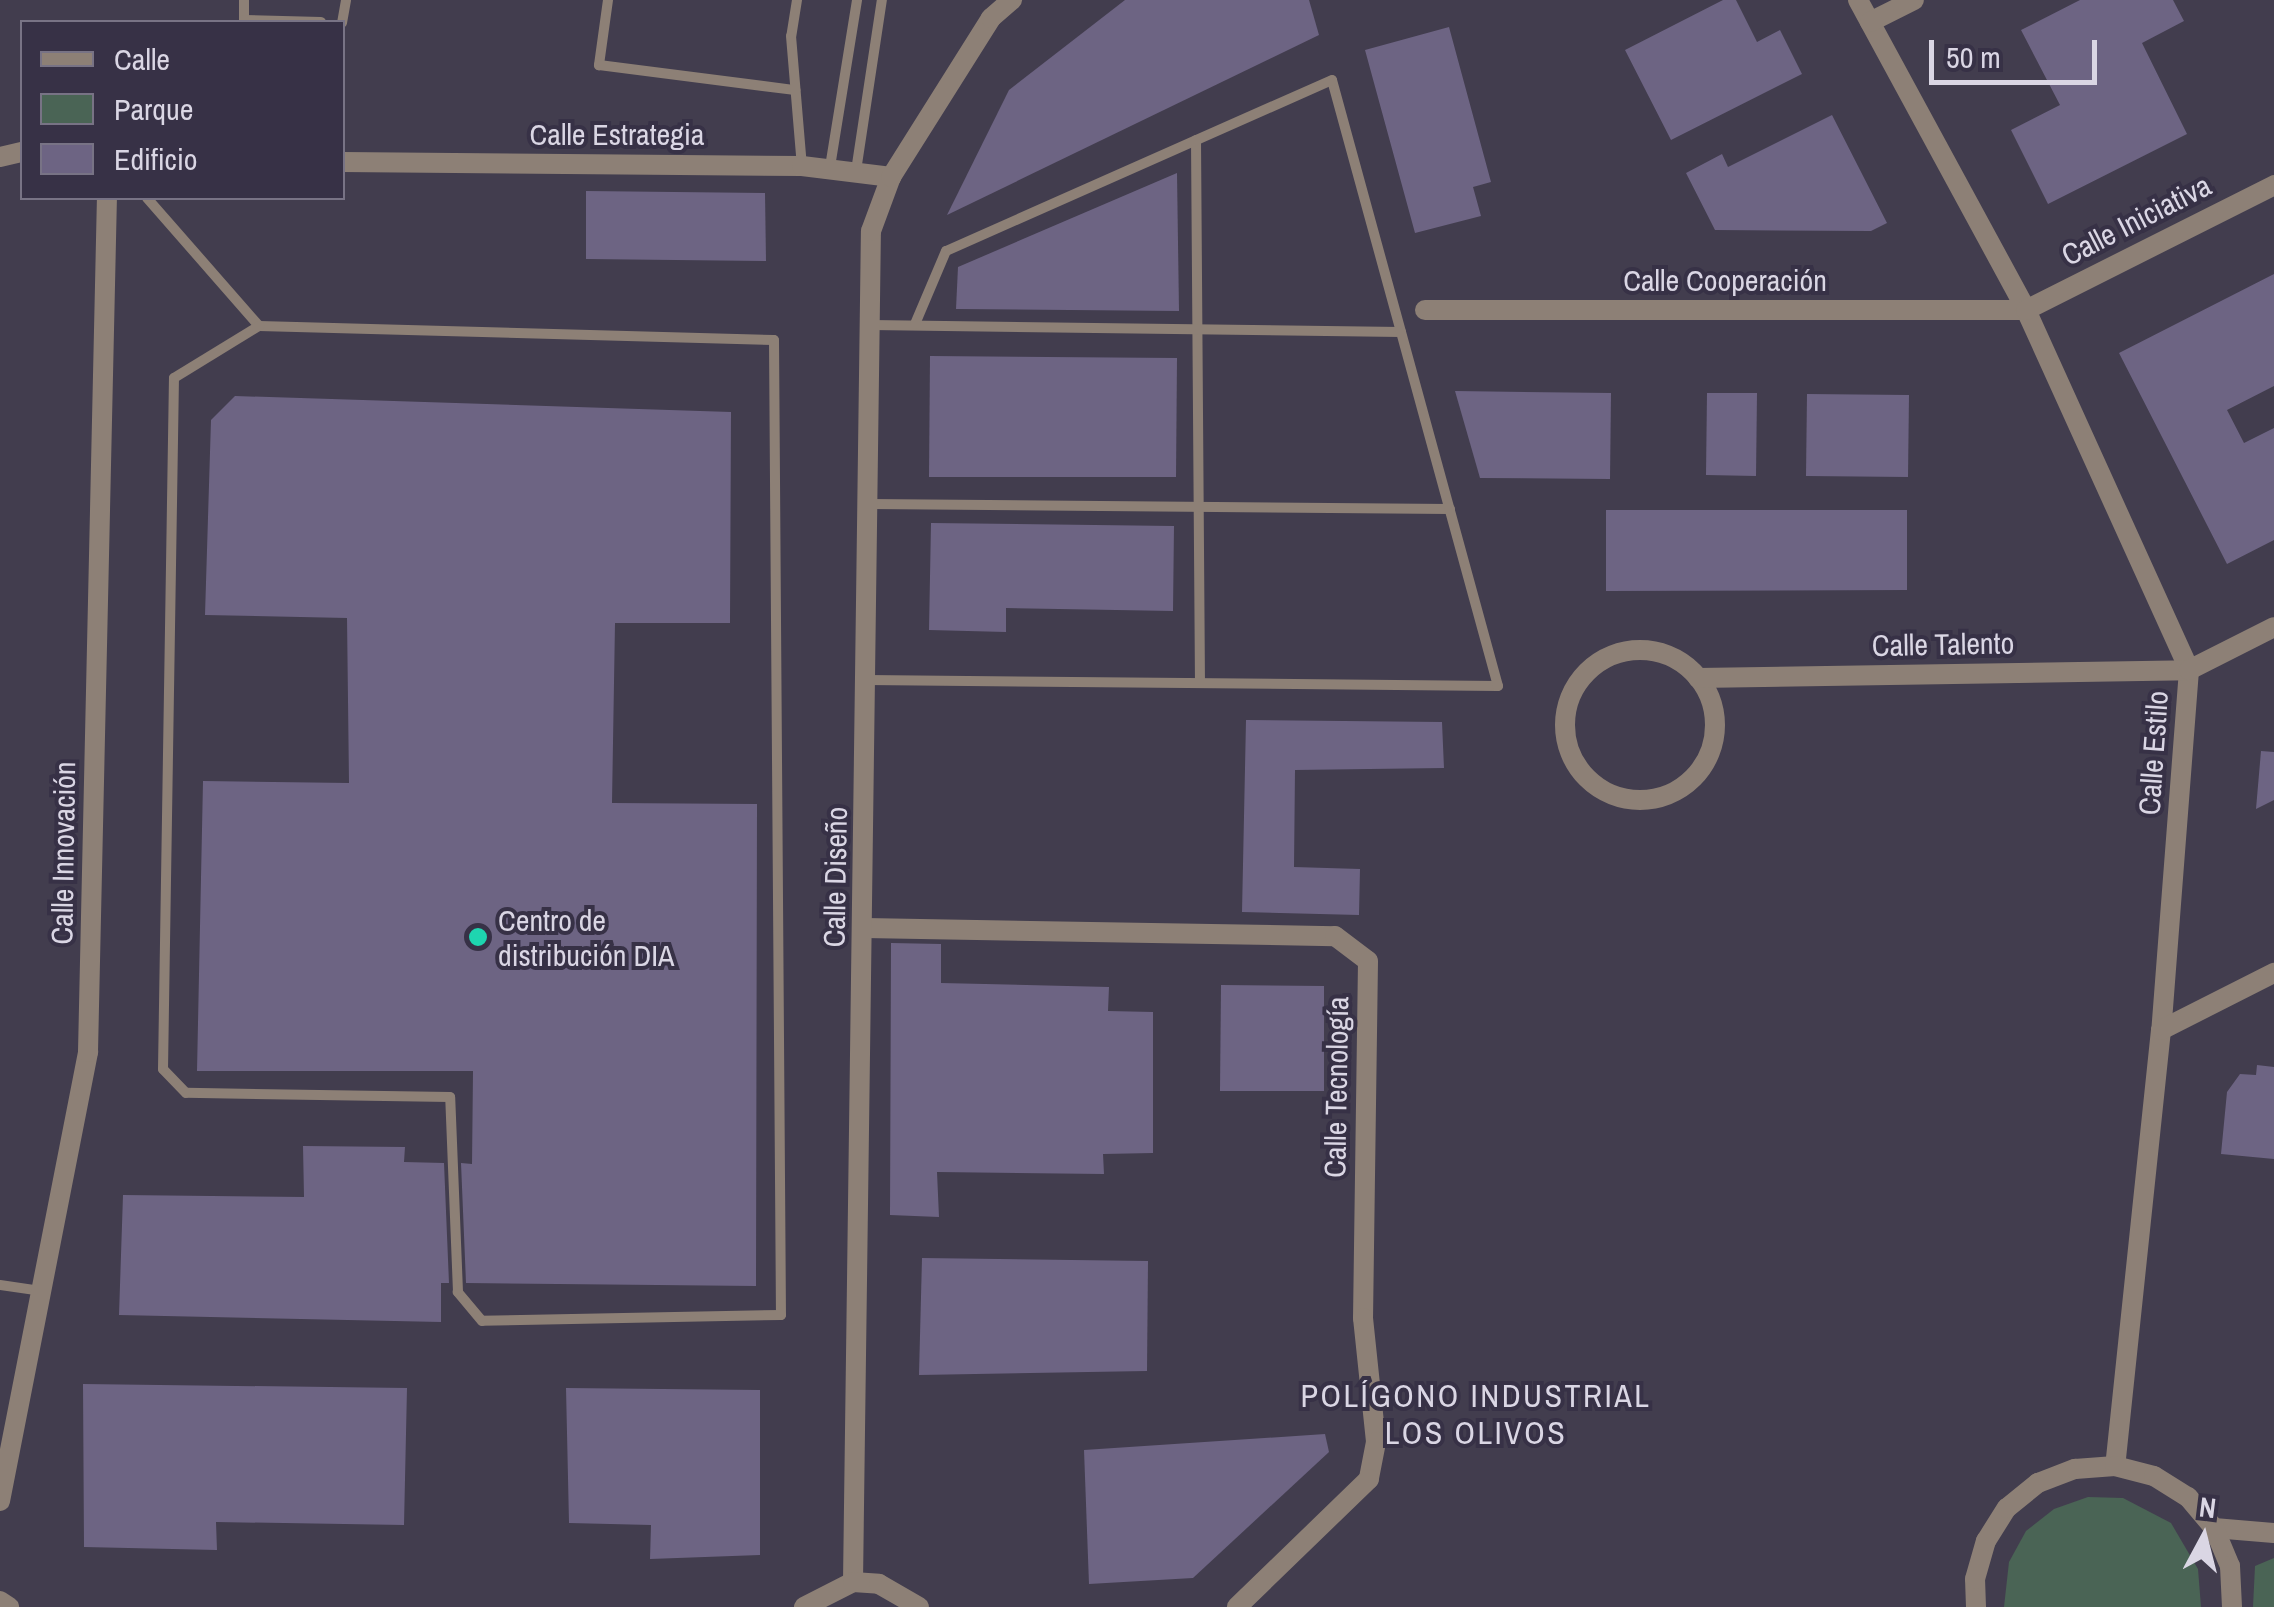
<!DOCTYPE html>
<meta charset="utf-8">
<style>
body{margin:0}
#map{position:relative;width:2274px;height:1607px;overflow:hidden;background:#373146;font-family:"Archivo Narrow",sans-serif}
div>[style]{position:absolute}
[style*='--x']{left:calc(var(--x)*1px);top:calc(var(--y)*1px);width:calc(var(--w)*1px);rotate:calc(var(--a)*1deg)}
.industrial>*{inset:0;background:#423d4e}
.green>*{inset:0;background:#4a6455}
.building>*{inset:0;background:#6d6483}
.lane>*{height:10px;margin:-5px;padding:0 5px;transform-origin:5px;border-radius:5px;background:#8d8076}
.street>*{height:20px;margin:-10px;padding:0 10px;transform-origin:10px;border-radius:10px;background:#8d8076}
.street>.ring{margin:-10px;padding:0;box-sizing:content-box;background:none;border:20px solid #8d8076;border-radius:50%}
.dots>*{width:28px;height:28px;translate:-50% -50%;box-sizing:border-box;border:5px solid #373146;border-radius:50%}
span{translate:-50% -50%;white-space:nowrap;text-align:center;line-height:1.15;-webkit-text-stroke:8px #373146;paint-order:stroke}
.street-label{font-size:30px;color:#dad6e4}
.poi-label{font-size:30px;color:#dad6e4}
.left{translate:0 -50%;text-align:left}
.neighbourhood-label{font-size:32px;color:#dad6e4;letter-spacing:2.5px}
.legend{position:absolute;left:20px;top:20px;width:325px;height:180px;box-sizing:border-box;background:#373146;border:2px solid #787385;margin:0;padding:12px 18px;list-style:none;font-size:30px;color:#dad6e4}
.legend li{display:flex;align-items:center;gap:20px;height:50px}
.legend b{width:50px;border:2px solid #787385}
.north{position:absolute;left:2154px;top:1487px;width:100px;height:100px;-webkit-text-stroke:8px #373146;paint-order:stroke;rotate:7deg;font-size:28px;font-weight:700;line-height:40px;text-align:center;color:#dad6e4}
.north::after{content:'';display:block;margin:auto;width:35px;height:45px;background:#dad6e4;clip-path:polygon(50% 0,100% 100%,50% 72%,0 100%)}
.scale{position:absolute;left:1929px;top:40px;width:168px;height:45px;box-sizing:border-box;border:5px solid #dad6e4;border-top:0;padding-left:12px;font-size:30px;line-height:35px;white-space:nowrap;color:#dad6e4;-webkit-text-stroke:8px #373146;paint-order:stroke}
</style>
<div id="map">
<div class="industrial">
<i style="clip-path:polygon(evenodd,0 0,2274px 0,2274px 1607px,0 1607px,0 0,22px 22px,342px 22px,342px 198px,22px 198px,22px 22px)"></i>
</div>
<div class="green">
<i style="clip-path:polygon(2088px 1497px,2123px 1498px,2171px 1523px,2198px 1569px,2201px 1607px,2004px 1607px,2009px 1562px,2026px 1531px,2054px 1509px)"></i>
<i style="clip-path:polygon(2274px 1558px,2274px 1607px,2253px 1607px,2255px 1566px)"></i>
</div>
<div class="building">
<i style="clip-path:polygon(1125px 0,1309px 0,1319px 35px,947px 215px,1009px 90px)"></i>
<i style="clip-path:polygon(1723px 0,1736px 0,1757px 42px,1780px 30px,1802px 74px,1671px 140px,1625px 50px)"></i>
<i style="clip-path:polygon(2080px 0,2173px 0,2184px 21px,2142px 43px,2187px 134px,2048px 204px,2011px 130px,2060px 105px,2021px 30px)"></i>
<i style="clip-path:polygon(1449px 27px,1491px 182px,1473px 187px,1481px 216px,1415px 233px,1365px 50px)"></i>
<i style="clip-path:polygon(1832px 115px,1887px 223px,1871px 231px,1715px 230px,1686px 173px,1722px 154px,1728px 167px)"></i>
<i style="clip-path:polygon(1177px 173px,1179px 311px,956px 309px,958px 267px)"></i>
<i style="clip-path:polygon(586px 191px,765px 193px,766px 261px,586px 259px)"></i>
<i style="clip-path:polygon(2274px 274px,2274px 386px,2227px 410px,2244px 443px,2274px 428px,2274px 540px,2227px 564px,2119px 353px)"></i>
<i style="clip-path:polygon(930px 356px,1177px 358px,1176px 477px,929px 477px)"></i>
<i style="clip-path:polygon(1455px 391px,1611px 393px,1610px 479px,1480px 478px)"></i>
<i style="clip-path:polygon(1707px 393px,1757px 393px,1756px 476px,1706px 475px)"></i>
<i style="clip-path:polygon(1807px 394px,1909px 395px,1908px 477px,1806px 476px)"></i>
<i style="clip-path:polygon(235px 396px,731px 412px,730px 623px,615px 623px,612px 803px,757px 804px,756px 1286px,466px 1283px,461px 1163px,472px 1164px,473px 1071px,197px 1071px,203px 781px,349px 783px,347px 618px,205px 615px,211px 420px)"></i>
<i style="clip-path:polygon(1606px 510px,1907px 510px,1907px 590px,1606px 591px)"></i>
<i style="clip-path:polygon(931px 523px,1174px 526px,1173px 611px,1006px 608px,1006px 632px,929px 630px)"></i>
<i style="clip-path:polygon(1246px 720px,1442px 722px,1444px 768px,1295px 770px,1294px 867px,1360px 869px,1359px 915px,1242px 912px)"></i>
<i style="clip-path:polygon(2261px 751px,2274px 752px,2274px 800px,2256px 809px)"></i>
<i style="clip-path:polygon(891px 943px,941px 944px,941px 983px,1109px 987px,1108px 1011px,1153px 1012px,1153px 1153px,1103px 1154px,1104px 1174px,937px 1172px,939px 1217px,890px 1215px)"></i>
<i style="clip-path:polygon(1221px 985px,1324px 986px,1324px 1091px,1220px 1091px)"></i>
<i style="clip-path:polygon(2257px 1065px,2274px 1067px,2274px 1159px,2221px 1154px,2227px 1092px,2240px 1074px,2256px 1075px)"></i>
<i style="clip-path:polygon(303px 1146px,405px 1147px,404px 1162px,444px 1163px,449px 1283px,441px 1283px,441px 1322px,119px 1315px,123px 1195px,304px 1197px)"></i>
<i style="clip-path:polygon(922px 1258px,1148px 1261px,1147px 1371px,919px 1375px)"></i>
<i style="clip-path:polygon(83px 1384px,407px 1388px,404px 1525px,216px 1522px,217px 1550px,84px 1547px)"></i>
<i style="clip-path:polygon(566px 1388px,760px 1390px,760px 1555px,650px 1559px,651px 1525px,569px 1523px)"></i>
<i style="clip-path:polygon(1325px 1434px,1329px 1452px,1193px 1578px,1089px 1584px,1084px 1450px)"></i>
</div>
<div class="lane">
<i style="--x:244;--y:0;--w:20;--a:90"></i>
<i style="--x:244;--y:20;--w:77;--a:1.5"></i>
<i style="--x:608;--y:0;--w:66;--a:97.9"></i>
<i style="--x:599;--y:65;--w:198;--a:7.3"></i>
<i style="--x:797;--y:0;--w:36;--a:99"></i>
<i style="--x:791;--y:36;--w:130;--a:85.2"></i>
<i style="--x:342;--y:23;--w:23;--a:-80"></i>
<i style="--x:1196;--y:140;--w:543;--a:89.58"></i>
<i style="--x:830;--y:167;--w:169;--a:-80.8"></i>
<i style="--x:856;--y:171;--w:173;--a:-81.4"></i>
<i style="--x:147;--y:198;--w:170;--a:48.8"></i>
<i style="--x:259;--y:326;--w:515;--a:1.56"></i>
<i style="--x:774;--y:340;--w:975;--a:89.59"></i>
<i style="--x:781;--y:1315;--w:299;--a:178.9"></i>
<i style="--x:482;--y:1321;--w:38;--a:-130"></i>
<i style="--x:458;--y:1292;--w:195;--a:-92.3"></i>
<i style="--x:450;--y:1097;--w:264;--a:-179.1"></i>
<i style="--x:186;--y:1093;--w:33;--a:-134"></i>
<i style="--x:163;--y:1069;--w:691;--a:-89.09"></i>
<i style="--x:174;--y:378;--w:100;--a:-31.5"></i>
<i style="--x:871;--y:325;--w:530;--a:0.76"></i>
<i style="--x:869;--y:504;--w:581;--a:0.49"></i>
<i style="--x:867;--y:680;--w:631;--a:0.54"></i>
<i style="--x:1498;--y:686;--w:628;--a:-105.32"></i>
<i style="--x:1332;--y:80;--w:422;--a:156.1"></i>
<i style="--x:946;--y:251;--w:79;--a:113"></i>
<i style="--x:0;--y:1285;--w:41;--a:8.3"></i>
</div>
<div class="street">
<i style="--x:1858;--y:0;--w:353;--a:61.5"></i>
<i style="--x:2026;--y:310;--w:395;--a:65.6"></i>
<i style="--x:2189;--y:670;--w:361;--a:94.4"></i>
<i style="--x:2161;--y:1030;--w:438;--a:96"></i>
<i style="--x:1870;--y:22;--w:49;--a:-26.6"></i>
<i style="--x:0;--y:157;--w:23;--a:-13"></i>
<i style="--x:342;--y:162;--w:460;--a:0.5"></i>
<i style="--x:802;--y:166;--w:90;--a:7"></i>
<i style="--x:1425;--y:310;--w:601;--a:0"></i>
<i style="--x:2026;--y:310;--w:278;--a:-26.7"></i>
<i class="ring" style="left:1565px;top:650px;width:130px;height:130px"></i>
<i style="--x:1698;--y:678;--w:491;--a:-0.9"></i>
<i style="--x:2189;--y:670;--w:95;--a:-26.8"></i>
<i style="--x:865;--y:928;--w:470;--a:1"></i>
<i style="--x:1335;--y:936;--w:41;--a:37.1"></i>
<i style="--x:1368;--y:961;--w:357;--a:90.8"></i>
<i style="--x:1363;--y:1318;--w:125;--a:84"></i>
<i style="--x:1376;--y:1442;--w:38;--a:101"></i>
<i style="--x:1369;--y:1479;--w:184;--a:135.9"></i>
<i style="--x:2161;--y:1030;--w:127;--a:-26.8"></i>
<i style="--x:0;--y:1501;--w:458;--a:-78.9"></i>
<i style="--x:88;--y:1052;--w:854;--a:-88.73"></i>
<i style="--x:2214;--y:1528;--w:60;--a:4.8"></i>
<i style="--x:853;--y:1582;--w:1351;--a:-89.24"></i>
<i style="--x:871;--y:231;--w:58;--a:-69.7"></i>
<i style="--x:891;--y:177;--w:188;--a:-57.8"></i>
<i style="--x:991;--y:18;--w:28;--a:-41"></i>
<i style="--x:0;--y:1601;--w:11;--a:34"></i>
<i style="--x:804;--y:1607;--w:55;--a:-27"></i>
<i style="--x:853;--y:1582;--w:26;--a:4"></i>
<i style="--x:879;--y:1584;--w:46;--a:29.9"></i>
<i style="--x:1976;--y:1607;--w:28;--a:-92"></i>
<i style="--x:1975;--y:1579;--w:40;--a:-74"></i>
<i style="--x:1986;--y:1541;--w:39;--a:-58"></i>
<i style="--x:2007;--y:1508;--w:40;--a:-39"></i>
<i style="--x:2038;--y:1483;--w:40;--a:-21"></i>
<i style="--x:2075;--y:1469;--w:40;--a:-4.3"></i>
<i style="--x:2115;--y:1466;--w:40;--a:14.4"></i>
<i style="--x:2154;--y:1476;--w:40;--a:32"></i>
<i style="--x:2188;--y:1497;--w:40;--a:50"></i>
<i style="--x:2214;--y:1528;--w:41;--a:67.2"></i>
<i style="--x:2230;--y:1566;--w:41;--a:87.2"></i>
</div>
<div class="dots">
<i style="left:478px;top:937px;background:#1ed5b0"></i>
</div>
<div class="street-label">
<span style="left:617px;top:134px">Calle Estrategia</span>
<span style="left:2136px;top:220px;rotate:-27deg">Calle Iniciativa</span>
<span style="left:1725px;top:280px">Calle Cooperación</span>
<span style="left:1943px;top:644px;rotate:-1deg">Calle Talento</span>
<span style="left:2153px;top:753px;rotate:-86deg">Calle Estilo</span>
<span style="left:63px;top:853px;rotate:-89deg">Calle Innovación</span>
<span style="left:835px;top:877px;rotate:-89deg">Calle Diseño</span>
<span style="left:1336px;top:1087px;rotate:-89deg">Calle Tecnología</span>
</div>
<div class="poi-label">
<span class="left" style="left:498px;top:937px">Centro de<br>distribución DIA</span>
</div>
<div class="neighbourhood-label">
<span style="left:1476px;top:1415px">POLÍGONO INDUSTRIAL<br>LOS OLIVOS</span>
</div>
<ul class="legend">
<li><b style="height:12px;background:#8d8076"></b>Calle</li>
<li><b style="height:28px;background:#4a6455"></b>Parque</li>
<li><b style="height:28px;background:#6d6483"></b>Edificio</li>
</ul>
<div class="north">N</div>
<div class="scale">50 m</div>
</div>
